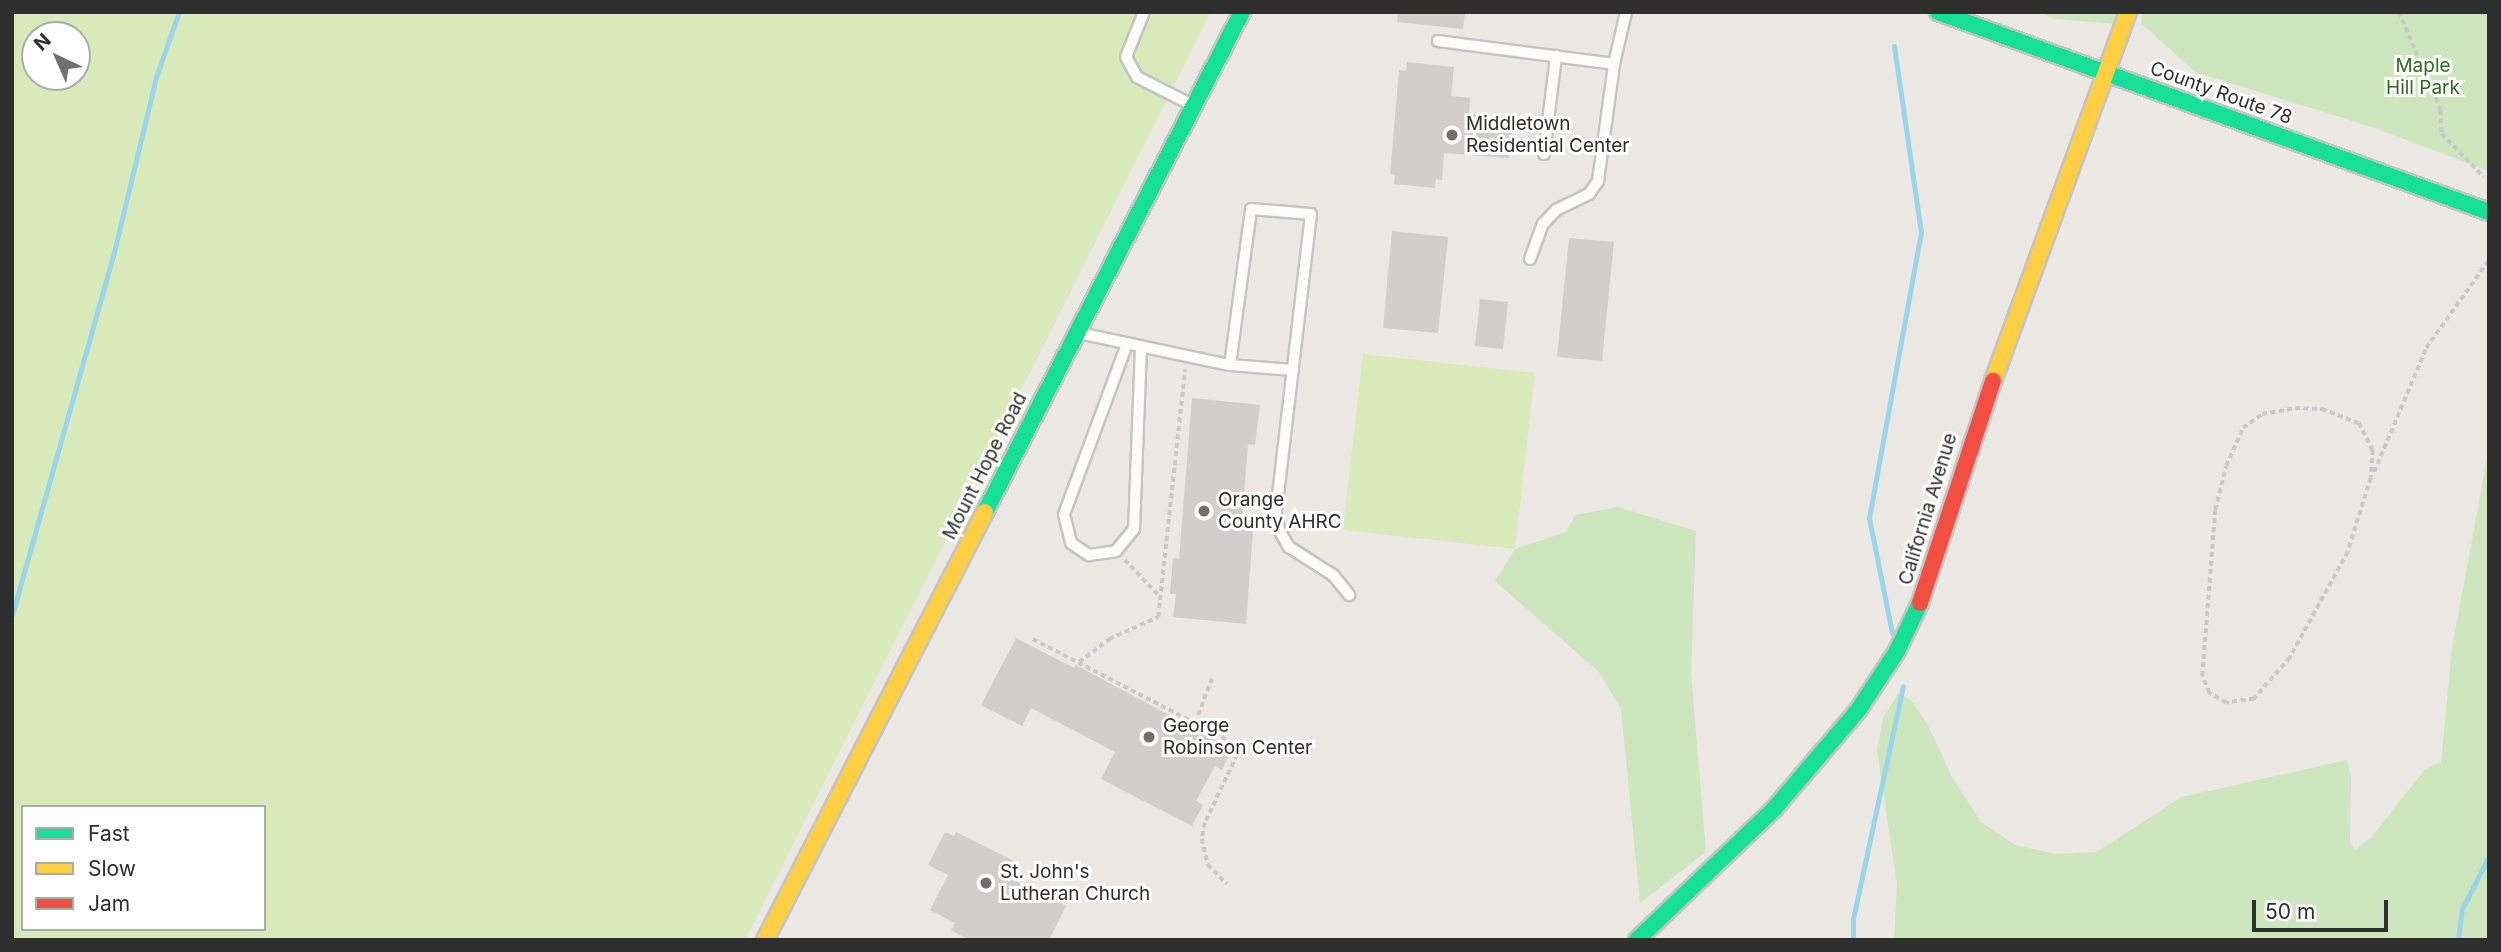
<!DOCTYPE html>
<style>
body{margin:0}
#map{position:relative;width:2501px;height:952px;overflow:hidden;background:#ece8e4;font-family:Inter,sans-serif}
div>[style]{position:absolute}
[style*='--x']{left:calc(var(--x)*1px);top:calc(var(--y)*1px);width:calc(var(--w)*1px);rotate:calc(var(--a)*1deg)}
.green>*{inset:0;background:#cee6be}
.pitch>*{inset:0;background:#d9eabb}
.stream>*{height:5px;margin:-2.5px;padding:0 2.5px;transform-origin:2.5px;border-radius:2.5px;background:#99d6ec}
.building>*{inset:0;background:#d1cecb}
.path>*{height:3.5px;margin-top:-1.75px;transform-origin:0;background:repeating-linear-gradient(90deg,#c9c9c8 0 5px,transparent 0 8.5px)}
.roads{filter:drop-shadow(2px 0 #c5c4c5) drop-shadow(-2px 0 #c5c4c5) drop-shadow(0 2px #c5c4c5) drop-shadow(0 -2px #c5c4c5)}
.lane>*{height:10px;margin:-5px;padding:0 5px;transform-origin:5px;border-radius:5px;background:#fcfcfb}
.fast>*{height:16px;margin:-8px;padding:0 8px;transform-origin:8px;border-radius:8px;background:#16e098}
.slow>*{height:16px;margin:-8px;padding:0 8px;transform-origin:8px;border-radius:8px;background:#ffcf43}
.jam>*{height:16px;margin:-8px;padding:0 8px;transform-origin:8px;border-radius:8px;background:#f24e42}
.dots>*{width:19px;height:19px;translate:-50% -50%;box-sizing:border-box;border:4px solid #fff;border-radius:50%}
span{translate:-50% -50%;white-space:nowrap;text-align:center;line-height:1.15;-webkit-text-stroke:6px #fff;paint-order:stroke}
.park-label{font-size:19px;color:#2c6e1b}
.street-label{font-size:19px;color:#2e2e2e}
.poi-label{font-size:19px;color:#2e2e2e}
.left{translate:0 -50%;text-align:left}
.frame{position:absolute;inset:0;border:14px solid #2e2e2e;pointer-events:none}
.legend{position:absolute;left:21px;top:805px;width:245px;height:126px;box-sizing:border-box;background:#fff;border:2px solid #ababab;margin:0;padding:9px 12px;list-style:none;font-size:21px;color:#2e2e2e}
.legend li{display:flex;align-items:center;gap:14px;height:35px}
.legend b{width:35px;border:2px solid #ababab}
.north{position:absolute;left:21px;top:21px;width:70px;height:70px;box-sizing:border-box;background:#fff;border:2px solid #ababab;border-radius:50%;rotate:316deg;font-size:19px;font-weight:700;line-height:28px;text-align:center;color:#2e2e2e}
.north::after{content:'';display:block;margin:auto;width:24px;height:32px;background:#706f6e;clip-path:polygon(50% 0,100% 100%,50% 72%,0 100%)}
.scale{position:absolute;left:2252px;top:900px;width:136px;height:32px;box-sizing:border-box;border:4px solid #2e2e2e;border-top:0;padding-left:9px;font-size:21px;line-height:24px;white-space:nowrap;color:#2e2e2e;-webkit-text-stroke:5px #fff;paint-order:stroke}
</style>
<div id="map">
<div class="green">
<i style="clip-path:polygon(2040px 12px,2118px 12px,2116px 24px,2055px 19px)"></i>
<i style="clip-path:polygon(2143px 12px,2489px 12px,2489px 171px,2372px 127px,2195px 72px,2141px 23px)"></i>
<i style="clip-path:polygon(2489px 448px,2489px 940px,1894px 940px,1897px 884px,1877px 751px,1883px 718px,1898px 694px,1910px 699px,1927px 723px,1952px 777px,1981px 822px,2015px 845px,2055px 854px,2096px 852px,2182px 797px,2347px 760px,2351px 777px,2350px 842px,2355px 850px,2371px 838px,2425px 769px,2441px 762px,2452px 648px)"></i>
<i style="clip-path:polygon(1618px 507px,1696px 531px,1691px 674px,1706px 852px,1640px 903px,1621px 709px,1599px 672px,1495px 581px,1515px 549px,1566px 532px,1575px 515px)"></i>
</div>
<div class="pitch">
<i style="clip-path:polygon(evenodd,12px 12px,1211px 12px,745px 940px,12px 940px,12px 12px,35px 35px,77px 35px,77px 77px,35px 77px,35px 35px,12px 12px,23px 807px,264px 807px,264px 929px,23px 929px,23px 807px)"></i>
<i style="clip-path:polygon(1363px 354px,1535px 373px,1515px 549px,1343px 530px)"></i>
</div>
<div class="stream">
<i style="--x:12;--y:615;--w:377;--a:-74.3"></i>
<i style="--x:114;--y:252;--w:180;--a:-76.5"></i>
<i style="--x:156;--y:77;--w:69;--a:-70.5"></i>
<i style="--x:1892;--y:633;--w:117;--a:-101.3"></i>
<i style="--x:1869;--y:518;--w:290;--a:-79.7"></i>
<i style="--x:1921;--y:233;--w:189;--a:-98.2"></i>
<i style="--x:1853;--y:940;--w:21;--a:-90"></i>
<i style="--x:1853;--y:919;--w:238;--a:-77.9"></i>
<i style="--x:2458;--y:940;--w:31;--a:-83"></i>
<i style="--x:2462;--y:909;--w:59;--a:-63"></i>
</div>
<div class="building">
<i style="clip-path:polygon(1398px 12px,1465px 12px,1463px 29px,1397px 22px)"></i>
<i style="clip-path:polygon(1407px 62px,1454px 67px,1451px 96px,1470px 98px,1469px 114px,1513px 118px,1509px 158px,1444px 153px,1442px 180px,1436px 179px,1435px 188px,1394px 184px,1395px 175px,1390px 174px,1399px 70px,1406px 71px)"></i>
<i style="clip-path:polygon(1392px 231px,1448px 237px,1438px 333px,1383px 328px)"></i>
<i style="clip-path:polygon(1569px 238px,1614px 242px,1602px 361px,1557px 357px)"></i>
<i style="clip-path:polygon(1480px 299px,1508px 302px,1503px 349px,1475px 346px)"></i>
<i style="clip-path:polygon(1192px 398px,1260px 405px,1255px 445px,1248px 444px,1245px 479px,1242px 530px,1253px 531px,1246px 624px,1173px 617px,1176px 594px,1170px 594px,1173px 558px,1179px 559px)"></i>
<i style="clip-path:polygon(1016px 638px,1074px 668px,1076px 665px,1232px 749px,1222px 770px,1215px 766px,1196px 801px,1203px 805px,1192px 826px,1101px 779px,1115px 752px,1031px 708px,1022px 726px,981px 705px)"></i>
<i style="clip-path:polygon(945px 832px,954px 836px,956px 832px,1014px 861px,1006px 876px,1066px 906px,1049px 940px,969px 940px,951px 930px,955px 923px,930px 910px,948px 875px,928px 865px)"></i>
</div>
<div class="path">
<i style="--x:2399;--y:12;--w:107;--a:66.8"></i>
<i style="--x:2441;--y:110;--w:24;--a:88"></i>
<i style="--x:2442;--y:134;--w:60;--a:45.7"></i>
<i style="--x:2295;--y:408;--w:27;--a:2"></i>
<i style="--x:2322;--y:409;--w:40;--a:21"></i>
<i style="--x:2359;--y:423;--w:30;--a:63"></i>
<i style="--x:2373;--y:450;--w:28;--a:94"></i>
<i style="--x:2371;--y:478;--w:77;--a:107.3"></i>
<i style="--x:2348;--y:552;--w:121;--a:118.7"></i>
<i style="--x:2290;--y:658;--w:55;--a:131.3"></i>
<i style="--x:2254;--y:699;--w:28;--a:172"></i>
<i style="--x:2226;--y:703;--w:20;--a:-150"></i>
<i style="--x:2209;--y:693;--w:18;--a:-112"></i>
<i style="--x:2202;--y:676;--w:167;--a:-85.5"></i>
<i style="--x:2215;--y:510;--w:45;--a:-76"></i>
<i style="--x:2226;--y:466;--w:42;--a:-65.9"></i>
<i style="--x:2243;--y:428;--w:24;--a:-36"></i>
<i style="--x:2262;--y:414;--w:34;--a:-10"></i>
<i style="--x:2374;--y:472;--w:134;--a:-67.2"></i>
<i style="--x:2426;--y:348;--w:108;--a:-54.4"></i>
<i style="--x:1125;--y:560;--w:51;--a:46.6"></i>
<i style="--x:1033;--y:639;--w:234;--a:27.4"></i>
<i style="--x:1241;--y:747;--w:84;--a:115.3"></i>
<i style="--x:1205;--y:823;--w:16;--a:101"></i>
<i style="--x:1202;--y:839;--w:27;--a:77"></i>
<i style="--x:1208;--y:865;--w:27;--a:45"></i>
<i style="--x:1079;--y:662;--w:38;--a:-37"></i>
<i style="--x:1109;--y:639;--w:54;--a:-24.2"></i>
<i style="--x:1158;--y:617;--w:249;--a:-83.8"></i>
<i style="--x:1195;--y:723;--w:51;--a:-69.4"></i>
</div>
<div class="roads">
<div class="lane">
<i style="--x:1144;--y:12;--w:48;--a:111.8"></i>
<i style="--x:1126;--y:57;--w:23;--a:61"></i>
<i style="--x:1137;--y:77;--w:64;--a:27"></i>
<i style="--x:1438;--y:41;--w:177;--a:7.4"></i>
<i style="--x:1544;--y:154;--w:99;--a:-83"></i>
<i style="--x:1530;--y:259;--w:37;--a:-70"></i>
<i style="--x:1543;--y:224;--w:19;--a:-47"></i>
<i style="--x:1556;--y:210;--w:37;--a:-26"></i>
<i style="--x:1589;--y:194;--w:16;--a:-55"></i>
<i style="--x:1598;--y:181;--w:118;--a:-82.2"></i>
<i style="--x:1614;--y:64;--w:53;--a:-77"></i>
<i style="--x:1079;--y:333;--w:154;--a:12"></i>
<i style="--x:1127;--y:344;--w:181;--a:110.3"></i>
<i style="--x:1064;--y:514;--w:30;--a:76"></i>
<i style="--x:1071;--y:543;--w:22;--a:34"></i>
<i style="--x:1089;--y:555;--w:27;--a:-8"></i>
<i style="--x:1116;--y:551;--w:28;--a:-51"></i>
<i style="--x:1134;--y:529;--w:183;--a:-87.8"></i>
<i style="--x:1293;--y:370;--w:63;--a:-175.5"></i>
<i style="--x:1230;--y:365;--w:157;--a:-82.3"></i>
<i style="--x:1251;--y:209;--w:60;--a:4.8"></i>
<i style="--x:1311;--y:214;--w:301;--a:96.7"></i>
<i style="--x:1276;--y:513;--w:17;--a:80"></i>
<i style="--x:1279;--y:530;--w:20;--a:60"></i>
<i style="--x:1289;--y:547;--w:52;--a:32.5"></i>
<i style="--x:1333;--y:575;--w:26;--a:51"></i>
</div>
<div class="fast">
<i style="--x:1938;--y:12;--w:586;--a:19.95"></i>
<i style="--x:985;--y:512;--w:562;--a:-62.8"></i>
<i style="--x:1637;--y:940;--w:190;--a:-43.7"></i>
<i style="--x:1774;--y:809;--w:131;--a:-49.6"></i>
<i style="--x:1859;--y:709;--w:69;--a:-56.8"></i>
<i style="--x:1897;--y:651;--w:53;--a:-64.4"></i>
</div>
<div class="slow">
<i style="--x:1993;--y:381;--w:393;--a:-69.9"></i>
<i style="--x:765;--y:940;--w:481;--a:-62.8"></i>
</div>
<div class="jam">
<i style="--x:1920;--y:603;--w:234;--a:-71.8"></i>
</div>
</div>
<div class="dots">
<i style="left:1452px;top:135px;background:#706f6e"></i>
<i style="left:1204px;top:511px;background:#706f6e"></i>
<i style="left:1149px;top:737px;background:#706f6e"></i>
<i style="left:986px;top:883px;background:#706f6e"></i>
</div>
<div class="park-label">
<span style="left:2423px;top:77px">Maple<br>Hill Park</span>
</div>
<div class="street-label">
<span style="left:2221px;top:93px;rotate:20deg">County Route 78</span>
<span style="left:985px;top:466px;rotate:-63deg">Mount Hope Road</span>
<span style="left:1928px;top:509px;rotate:-73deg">California Avenue</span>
</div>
<div class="poi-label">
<span class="left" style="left:1466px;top:135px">Middletown<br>Residential Center</span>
<span class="left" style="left:1218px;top:511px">Orange<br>County AHRC</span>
<span class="left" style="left:1163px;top:737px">George<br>Robinson Center</span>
<span class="left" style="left:1000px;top:883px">St. John's<br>Lutheran Church</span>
</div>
<div class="frame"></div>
<ul class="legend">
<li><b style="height:9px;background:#16e098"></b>Fast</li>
<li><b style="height:9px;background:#ffcf43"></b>Slow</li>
<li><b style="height:9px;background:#f24e42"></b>Jam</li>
</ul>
<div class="north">N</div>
<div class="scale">50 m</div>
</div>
